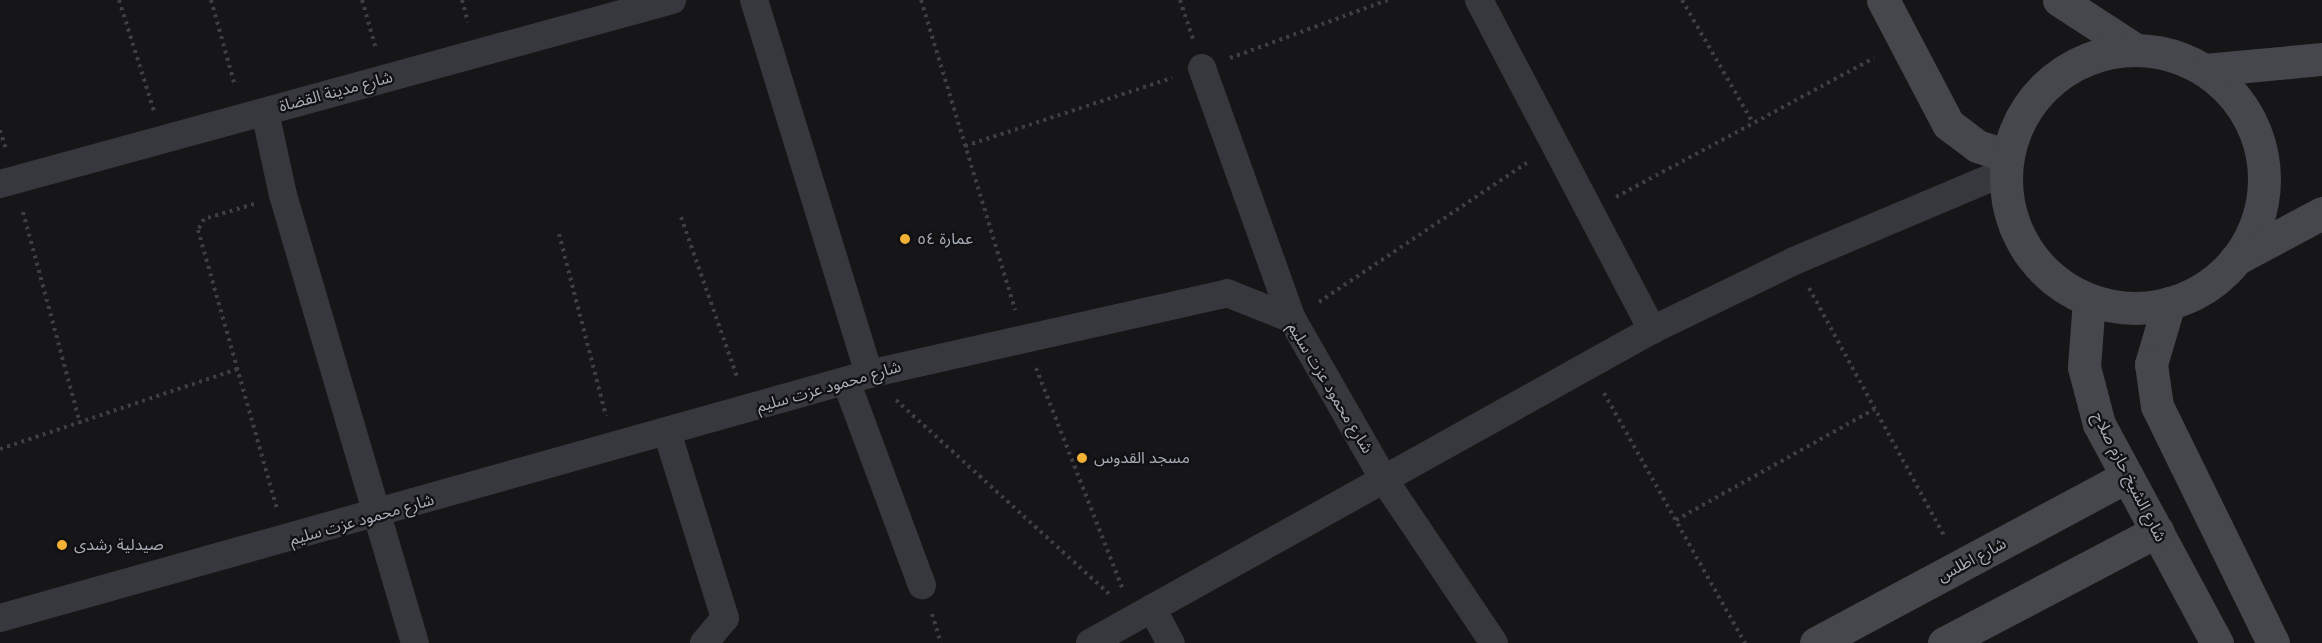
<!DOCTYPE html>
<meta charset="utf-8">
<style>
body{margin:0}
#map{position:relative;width:2322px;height:643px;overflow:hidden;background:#161618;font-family:Montserrat,"Noto Sans Arabic",sans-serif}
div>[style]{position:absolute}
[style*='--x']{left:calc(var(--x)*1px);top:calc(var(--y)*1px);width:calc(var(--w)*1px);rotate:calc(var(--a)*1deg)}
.path>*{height:4px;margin-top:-2px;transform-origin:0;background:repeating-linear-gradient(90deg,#3d3f44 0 3px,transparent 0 7.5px)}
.street>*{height:28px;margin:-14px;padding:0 14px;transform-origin:14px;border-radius:14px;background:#37383d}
.secondary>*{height:33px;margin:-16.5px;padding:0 16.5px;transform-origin:16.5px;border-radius:16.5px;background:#45474d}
.secondary>.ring{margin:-16.5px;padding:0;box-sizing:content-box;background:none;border:33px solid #45474d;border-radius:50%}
.dots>*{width:16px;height:16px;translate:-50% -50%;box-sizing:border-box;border:3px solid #111113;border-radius:50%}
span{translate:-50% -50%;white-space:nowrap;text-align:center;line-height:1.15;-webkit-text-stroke:4.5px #111113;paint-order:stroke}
.street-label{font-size:16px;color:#a8adb8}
.poi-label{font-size:16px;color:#a8adb8}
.left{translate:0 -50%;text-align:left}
</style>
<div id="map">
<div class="path">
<i style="--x:119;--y:0;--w:116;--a:72.5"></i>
<i style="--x:211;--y:0;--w:89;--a:74.4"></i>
<i style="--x:362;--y:0;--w:51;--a:74.1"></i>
<i style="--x:462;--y:0;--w:23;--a:75"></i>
<i style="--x:921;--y:0;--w:324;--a:73.1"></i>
<i style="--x:1180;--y:0;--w:41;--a:71.6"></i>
<i style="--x:1682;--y:0;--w:142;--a:60"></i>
<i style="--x:1230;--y:58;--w:168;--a:-20.2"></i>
<i style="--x:0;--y:130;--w:21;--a:73"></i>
<i style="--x:965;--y:146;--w:218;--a:-18.2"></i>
<i style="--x:1616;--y:197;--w:293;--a:-28.3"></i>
<i style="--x:254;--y:204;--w:52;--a:163.3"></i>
<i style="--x:204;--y:219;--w:13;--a:119"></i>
<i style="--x:198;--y:230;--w:290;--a:74.2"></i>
<i style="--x:23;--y:212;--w:219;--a:74.9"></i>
<i style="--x:681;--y:217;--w:170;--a:70.7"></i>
<i style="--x:559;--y:234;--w:188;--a:75.5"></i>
<i style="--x:1809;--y:288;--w:284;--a:61.4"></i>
<i style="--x:1319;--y:302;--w:250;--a:-33.8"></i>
<i style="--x:1036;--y:368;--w:238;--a:68.6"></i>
<i style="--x:1604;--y:393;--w:287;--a:60.6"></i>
<i style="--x:896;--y:400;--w:290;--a:42.3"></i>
<i style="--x:0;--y:449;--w:251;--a:-18.6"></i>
<i style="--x:1676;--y:520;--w:228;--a:-29.2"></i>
<i style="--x:932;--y:614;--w:30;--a:73"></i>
</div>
<div class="street">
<i style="--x:754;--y:0;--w:391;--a:72.9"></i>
<i style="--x:1479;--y:0;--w:373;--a:62.3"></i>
<i style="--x:1202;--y:68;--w:267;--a:70.3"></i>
<i style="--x:265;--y:112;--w:85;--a:77.8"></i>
<i style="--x:283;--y:195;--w:467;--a:73.6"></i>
<i style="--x:0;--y:184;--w:697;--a:-15.31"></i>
<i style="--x:846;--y:381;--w:218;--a:69.6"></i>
<i style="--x:667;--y:432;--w:195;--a:72.7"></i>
<i style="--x:725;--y:618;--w:33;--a:130"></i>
<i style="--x:1152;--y:608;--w:40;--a:62"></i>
<i style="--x:0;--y:618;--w:903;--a:-15.68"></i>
<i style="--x:869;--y:374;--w:367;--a:-12.7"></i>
<i style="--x:1227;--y:293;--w:70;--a:21.8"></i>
<i style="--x:1292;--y:319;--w:183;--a:60.2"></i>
<i style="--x:1383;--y:478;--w:199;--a:56.1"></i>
<i style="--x:1090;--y:643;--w:643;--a:-29.12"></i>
<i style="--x:1652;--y:330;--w:158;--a:-25.9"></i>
<i style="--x:1794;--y:261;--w:229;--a:-22.9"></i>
</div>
<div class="secondary">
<i style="--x:1883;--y:0;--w:140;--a:62.3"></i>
<i style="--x:1948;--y:124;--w:36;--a:37"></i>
<i style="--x:1977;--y:146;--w:32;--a:18"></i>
<i style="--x:2059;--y:0;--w:92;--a:33"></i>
<i class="ring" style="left:2006px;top:50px;width:225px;height:225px"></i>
<i style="--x:2205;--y:70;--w:118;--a:-5.4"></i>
<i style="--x:2236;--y:259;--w:98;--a:-28.1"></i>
<i style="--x:2089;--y:300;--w:67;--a:94.3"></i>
<i style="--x:2084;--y:367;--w:59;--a:75.3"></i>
<i style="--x:2099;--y:424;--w:249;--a:61.7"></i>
<i style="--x:2169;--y:303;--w:64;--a:106.4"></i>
<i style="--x:2151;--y:364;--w:42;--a:81.9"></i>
<i style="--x:2157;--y:406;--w:264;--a:63.9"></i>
<i style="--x:1816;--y:643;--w:353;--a:-28.2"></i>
<i style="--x:1944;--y:643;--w:241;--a:-27.7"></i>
</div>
<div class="dots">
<i style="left:905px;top:239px;background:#f2b134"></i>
<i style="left:1082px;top:458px;background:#f2b134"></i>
<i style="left:62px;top:545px;background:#f2b134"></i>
</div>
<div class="street-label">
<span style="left:336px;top:92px;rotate:-15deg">شارع مدينة القضاة</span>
<span style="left:829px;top:387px;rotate:-16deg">شارع محمود عزت سليم</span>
<span style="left:1330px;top:388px;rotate:59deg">شارع محمود عزت سليم</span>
<span style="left:2129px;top:477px;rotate:63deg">شارع الشيخ حازم صلاح</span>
<span style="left:362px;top:520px;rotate:-16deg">شارع محمود عزت سليم</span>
<span style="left:1972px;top:560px;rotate:-28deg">شارع اطلس</span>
</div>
<div class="poi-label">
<span class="left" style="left:917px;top:239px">عمارة ٥٤</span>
<span class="left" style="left:1094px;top:458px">مسجد القدوس</span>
<span class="left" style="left:74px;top:545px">صيدلية رشدى</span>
</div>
</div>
